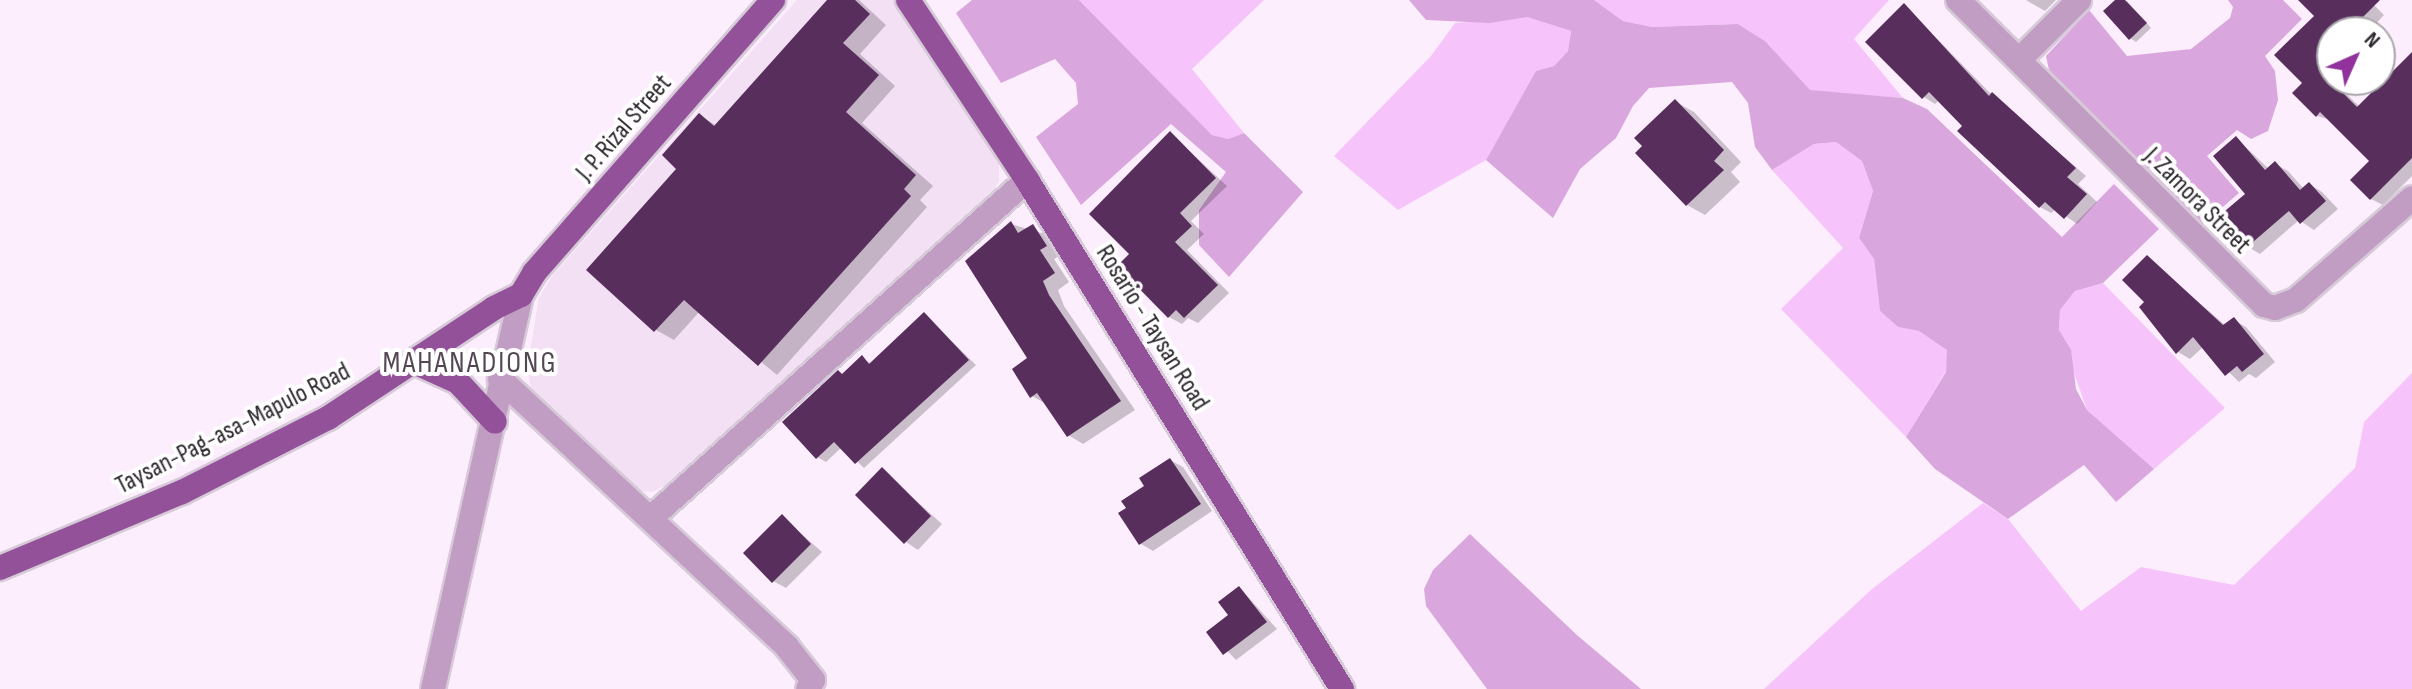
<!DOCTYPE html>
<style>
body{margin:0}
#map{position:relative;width:2412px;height:689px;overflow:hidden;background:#fdeefe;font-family:"Sofia Sans Condensed",sans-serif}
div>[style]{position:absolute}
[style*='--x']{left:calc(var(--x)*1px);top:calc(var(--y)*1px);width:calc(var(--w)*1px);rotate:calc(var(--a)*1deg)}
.built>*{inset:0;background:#f4e0f5}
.green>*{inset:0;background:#f6c4fb}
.forest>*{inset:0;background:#d9a7dd}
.shadow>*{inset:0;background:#0003}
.building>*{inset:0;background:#582e5d}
.roads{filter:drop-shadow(2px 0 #d7cad8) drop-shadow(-2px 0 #d7cad8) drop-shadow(0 2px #d7cad8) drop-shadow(0 -2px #d7cad8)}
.minor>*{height:24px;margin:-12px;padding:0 12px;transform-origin:12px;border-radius:12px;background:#c19dc4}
.major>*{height:24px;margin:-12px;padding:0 12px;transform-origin:12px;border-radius:12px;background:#925199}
span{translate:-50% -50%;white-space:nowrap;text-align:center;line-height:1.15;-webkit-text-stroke:8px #fff;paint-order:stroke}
.street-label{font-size:26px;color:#2b262c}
.quarter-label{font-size:30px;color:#534754;letter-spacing:2px}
.north{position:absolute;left:2316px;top:16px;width:80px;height:80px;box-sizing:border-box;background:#fff;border:2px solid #aaa8ab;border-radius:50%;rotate:45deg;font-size:22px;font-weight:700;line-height:32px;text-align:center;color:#2b262c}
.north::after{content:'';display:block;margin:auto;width:28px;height:36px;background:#91329c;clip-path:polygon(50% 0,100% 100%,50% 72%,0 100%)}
</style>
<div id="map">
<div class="built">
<i style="clip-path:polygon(797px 0,894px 0,999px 154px,999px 181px,993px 192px,671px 483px,652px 492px,641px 491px,532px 390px,527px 370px,539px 297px,553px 275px)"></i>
</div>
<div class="green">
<i style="clip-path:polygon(1079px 0,1264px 0,1192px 69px,1244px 133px,1228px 139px,1212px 135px)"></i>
<i style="clip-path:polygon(1594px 0,1889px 0,1854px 39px,1903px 98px,1810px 91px,1765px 41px,1738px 24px,1652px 27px,1623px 21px)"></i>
<i style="clip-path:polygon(1527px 17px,1571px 31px,1568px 51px,1554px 66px,1536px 72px,1486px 160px,1398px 210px,1334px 156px,1431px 56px,1455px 23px)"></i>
<i style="clip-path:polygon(1836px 142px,1862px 161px,1873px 191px,1859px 238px,1874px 259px,1880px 311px,1898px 327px,1919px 331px,1948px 350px,1946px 371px,1906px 437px,1781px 309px,1843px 248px,1772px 170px,1814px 144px)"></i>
<i style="clip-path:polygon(2103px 283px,2225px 408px,2154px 469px,2087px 410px,2059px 330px,2060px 310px,2075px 291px)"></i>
<i style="clip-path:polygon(2412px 373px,2412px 689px,1764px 689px,1872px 589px,1983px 503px,2008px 519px,2081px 611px,2141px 567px,2234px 585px,2355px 468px,2364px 422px)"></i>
</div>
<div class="forest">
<i style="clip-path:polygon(972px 0,1079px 0,1212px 135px,1228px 139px,1244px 133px,1303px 192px,1229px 277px,1199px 245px,1199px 210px,1226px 172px,1171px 124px,1081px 205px,1036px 137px,1078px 104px,1076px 83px,1055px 59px,1001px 83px,956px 13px)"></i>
<i style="clip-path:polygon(1409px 0,1594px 0,1623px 21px,1652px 27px,1738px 24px,1765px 41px,1810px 90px,1903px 98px,1927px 109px,2062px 237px,2114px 184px,2159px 229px,2103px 283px,2075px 291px,2060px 310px,2059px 330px,2071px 350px,2076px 389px,2087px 410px,2154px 469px,2116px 502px,2084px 465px,2008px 519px,1935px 469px,1906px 437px,1946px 372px,1947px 350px,1919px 331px,1898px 327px,1880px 311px,1874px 259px,1859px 238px,1873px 191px,1862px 161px,1836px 142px,1814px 144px,1772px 170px,1755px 147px,1748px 103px,1732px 82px,1649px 88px,1633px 106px,1616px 138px,1580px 169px,1553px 218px,1486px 160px,1536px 71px,1554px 66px,1568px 51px,1571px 31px,1527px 17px,1490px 23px,1426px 20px)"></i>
<i style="clip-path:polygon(2228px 0,2283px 0,2302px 19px,2265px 56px,2275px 71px,2278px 100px,2268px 131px,2251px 139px,2237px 130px,2207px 156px,2239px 193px,2203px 224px,2049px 70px,2046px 56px,2089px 10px,2127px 56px,2191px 49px,2230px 18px,2233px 7px)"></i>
<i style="clip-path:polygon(1470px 534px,1578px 636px,1641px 689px,1487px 689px,1426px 606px,1424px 589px,1433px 570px)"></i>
</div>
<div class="shadow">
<i style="clip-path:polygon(830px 0,859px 0,886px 25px,860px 54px,895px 86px,862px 123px,933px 186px,920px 200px,927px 207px,777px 375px,700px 311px,674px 340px,656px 330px,679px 169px,700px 116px,717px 126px)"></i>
<i style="clip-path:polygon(2026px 0,2056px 0,2045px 11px)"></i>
<i style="clip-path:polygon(2118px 0,2127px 1px,2151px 28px,2136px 42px,2130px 38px)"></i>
<i style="clip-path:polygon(2301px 0,2369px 0,2384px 15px,2368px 32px,2332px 32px,2332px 80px,2360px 107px,2412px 67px,2412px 176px,2383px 205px,2371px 199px,2372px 161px,2331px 120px,2317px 116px,2305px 83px,2317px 16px)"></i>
<i style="clip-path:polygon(1904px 5px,1992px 95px,2086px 176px,2078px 184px,2097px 202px,2077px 224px,2056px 209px,2051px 213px,2040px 207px,1939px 100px,1935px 104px,1924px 97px)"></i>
<i style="clip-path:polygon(1676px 102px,1694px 112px,1741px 162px,1731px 172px,1740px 182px,1705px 215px,1687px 205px)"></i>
<i style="clip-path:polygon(1171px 134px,1227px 186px,1191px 221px,1204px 234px,1187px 250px,1229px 293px,1198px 323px,1188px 318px,1182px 324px,1169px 317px,1120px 266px,1132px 254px)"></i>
<i style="clip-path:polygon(2236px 138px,2269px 169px,2275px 164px,2288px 171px,2304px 189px,2309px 184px,2322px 192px,2338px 209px,2314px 230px,2299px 220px,2260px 254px,2248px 247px,2222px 216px,2248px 194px)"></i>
<i style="clip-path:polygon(1011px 224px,1048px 235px,1061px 255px,1054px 259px,1069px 282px,1058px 290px,1064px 306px,1135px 410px,1083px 444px,1068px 435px,1048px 405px,1032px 396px)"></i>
<i style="clip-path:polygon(2148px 258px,2226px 326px,2234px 320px,2246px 327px,2275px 362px,2256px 378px,2249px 374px,2239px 382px,2203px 347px,2190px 359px,2178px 352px,2147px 302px)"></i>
<i style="clip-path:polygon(925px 315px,976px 365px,864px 468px,842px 447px,826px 462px,817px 457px,843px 375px,862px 358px,872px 364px)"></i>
<i style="clip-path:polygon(1170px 460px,1183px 467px,1212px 511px,1153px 551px,1141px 544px,1146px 486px)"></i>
<i style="clip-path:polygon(882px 470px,942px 524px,918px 550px,906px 542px)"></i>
<i style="clip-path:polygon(782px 517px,822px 552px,786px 588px,773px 581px)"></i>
<i style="clip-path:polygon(1240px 588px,1277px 629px,1236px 660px,1209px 632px,1231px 616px)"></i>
</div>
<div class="building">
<i style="clip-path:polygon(827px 0,855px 0,870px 14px,843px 43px,879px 75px,846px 112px,916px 175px,904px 189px,911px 196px,758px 366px,684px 300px,654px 332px,586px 270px,676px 169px,662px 155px,699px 113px,714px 126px)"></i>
<i style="clip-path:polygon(2115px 0,2125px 0,2147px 23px,2129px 40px,2103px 11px)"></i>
<i style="clip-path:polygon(2298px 0,2380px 0,2348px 32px,2332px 32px,2332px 82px,2357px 107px,2412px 52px,2412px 158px,2370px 200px,2350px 180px,2369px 161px,2320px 112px,2316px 117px,2292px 93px,2302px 83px,2274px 55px,2314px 16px)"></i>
<i style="clip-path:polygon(1904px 3px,1989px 96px,1992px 92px,2076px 168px,2067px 177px,2087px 194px,2064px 219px,2045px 202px,2039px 208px,1957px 131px,1962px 126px,1929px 92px,1922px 99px,1865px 42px)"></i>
<i style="clip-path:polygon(1675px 99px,1724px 150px,1714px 161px,1724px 170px,1686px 206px,1635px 153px,1642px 146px,1634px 138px)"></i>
<i style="clip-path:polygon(1170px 131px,1216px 178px,1180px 213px,1192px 226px,1175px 242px,1218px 285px,1184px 318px,1176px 310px,1168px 318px,1117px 266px,1129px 254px,1089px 214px)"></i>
<i style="clip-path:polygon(2236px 136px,2265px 170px,2275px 161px,2300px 190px,2309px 182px,2326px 201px,2300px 224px,2289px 211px,2246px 248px,2219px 216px,2245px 194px,2213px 156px)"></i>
<i style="clip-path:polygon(1011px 221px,1018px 233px,1033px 224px,1047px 246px,1040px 250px,1055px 273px,1043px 281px,1049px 295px,1121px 401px,1067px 437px,1037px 393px,1030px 398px,1012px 369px,1027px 358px,965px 261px)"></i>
<i style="clip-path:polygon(2147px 255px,2223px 325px,2234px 317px,2264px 354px,2242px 372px,2237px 366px,2225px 376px,2193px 337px,2176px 354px,2139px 307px,2144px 302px,2122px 280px)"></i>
<i style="clip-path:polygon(924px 312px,969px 360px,855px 464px,834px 442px,816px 459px,782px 422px,838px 370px,842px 374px,862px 355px,869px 364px)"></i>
<i style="clip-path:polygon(1170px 458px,1201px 504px,1139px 545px,1118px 513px,1126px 508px,1121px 501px,1144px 486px,1139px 478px)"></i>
<i style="clip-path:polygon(882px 467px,931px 516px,904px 544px,855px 495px)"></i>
<i style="clip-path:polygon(782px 514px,811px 544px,772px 583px,743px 553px)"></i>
<i style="clip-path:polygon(1239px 586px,1267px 622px,1223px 655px,1206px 632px,1228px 615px,1218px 602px)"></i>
</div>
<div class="roads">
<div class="minor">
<i style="--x:1958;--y:0;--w:432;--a:44.9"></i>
<i style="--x:2264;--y:305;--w:11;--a:15"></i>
<i style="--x:2275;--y:308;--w:22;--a:-21"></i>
<i style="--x:2296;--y:300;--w:154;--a:-41.3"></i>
<i style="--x:2019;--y:60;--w:85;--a:-45"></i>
<i style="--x:500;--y:379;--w:393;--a:43"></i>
<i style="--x:787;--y:647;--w:42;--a:51.8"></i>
<i style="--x:813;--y:680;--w:10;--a:119"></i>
<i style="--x:651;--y:518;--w:506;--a:-41.95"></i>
<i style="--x:433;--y:689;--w:404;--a:-77.4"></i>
</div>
<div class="major">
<i style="--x:908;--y:0;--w:216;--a:56.5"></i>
<i style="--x:1027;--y:180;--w:599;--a:58.25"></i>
<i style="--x:414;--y:362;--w:48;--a:24.4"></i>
<i style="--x:458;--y:382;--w:54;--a:47.2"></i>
<i style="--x:0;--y:568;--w:197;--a:-22.7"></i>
<i style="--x:182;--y:492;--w:164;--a:-26.9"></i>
<i style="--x:328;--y:418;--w:199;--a:-33.5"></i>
<i style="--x:494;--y:308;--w:30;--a:-26"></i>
<i style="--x:521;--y:295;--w:26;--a:-59"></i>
<i style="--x:534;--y:273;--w:363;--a:-48.8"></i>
</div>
</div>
<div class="street-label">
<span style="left:624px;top:128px;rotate:-49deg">J. P. Rizal Street</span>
<span style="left:2197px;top:201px;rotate:45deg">J. Zamora Street</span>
<span style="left:1152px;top:328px;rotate:58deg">Rosario - Taysan Road</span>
<span style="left:233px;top:429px;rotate:-27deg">Taysan-Pag-asa-Mapulo Road</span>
</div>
<div class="quarter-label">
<span style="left:470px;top:363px">MAHANADIONG</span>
</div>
<div class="north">N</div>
</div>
